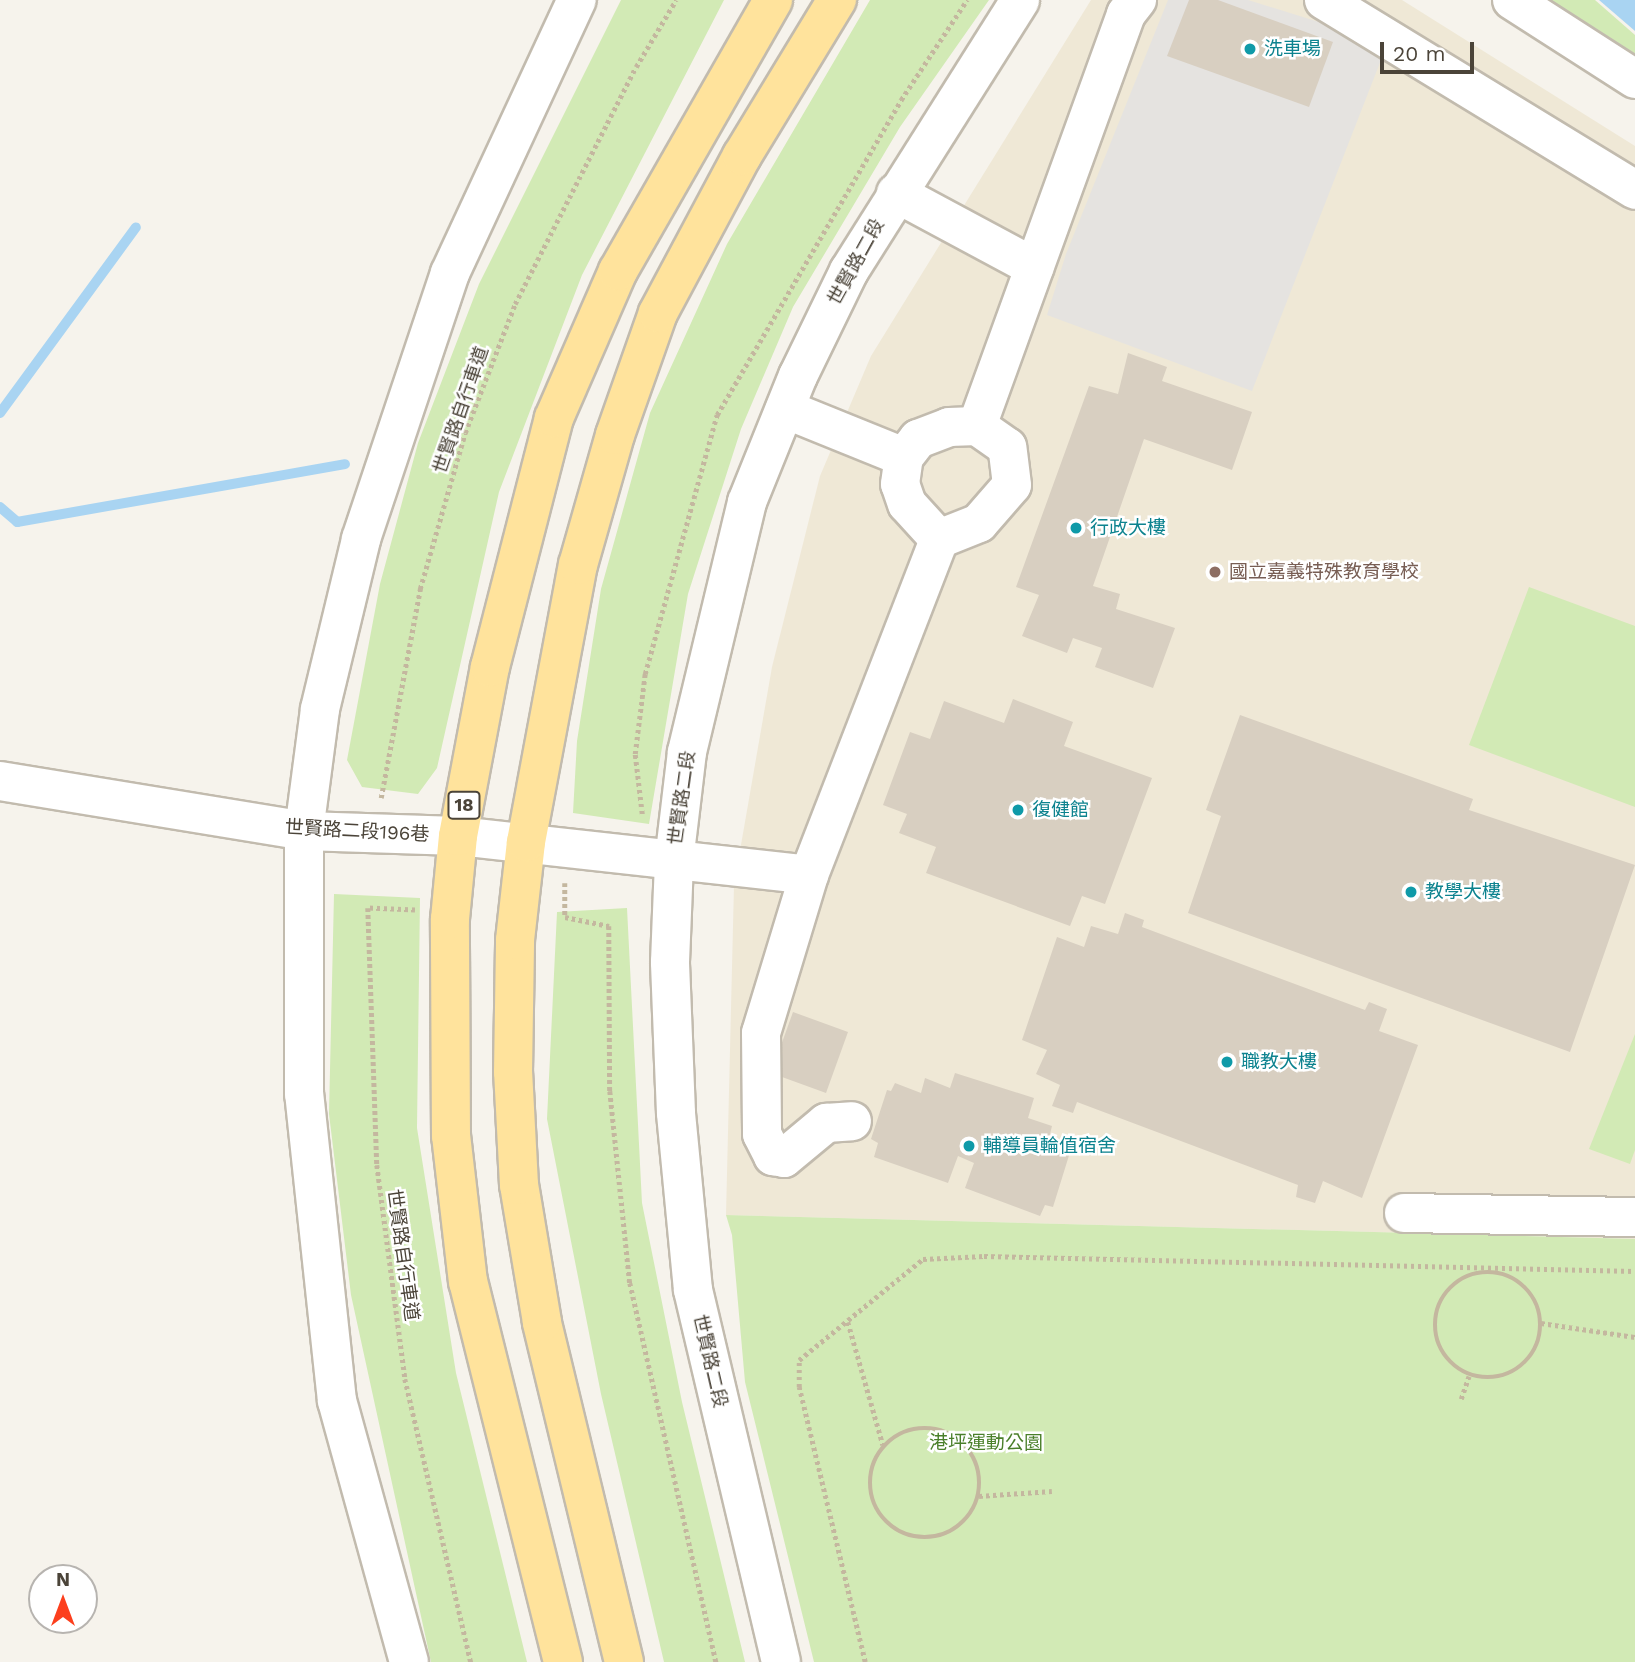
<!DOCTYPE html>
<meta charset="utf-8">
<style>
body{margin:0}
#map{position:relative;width:1635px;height:1662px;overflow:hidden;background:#f6f3ec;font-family:"Work Sans","Noto Sans TC",sans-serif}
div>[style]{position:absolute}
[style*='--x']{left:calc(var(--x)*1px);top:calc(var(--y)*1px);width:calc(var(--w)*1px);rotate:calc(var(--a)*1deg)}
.education>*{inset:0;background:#efe8d6}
.green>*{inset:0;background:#d2eab5}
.parking>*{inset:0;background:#e5e3e0}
.water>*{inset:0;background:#a9d4f2}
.stream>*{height:10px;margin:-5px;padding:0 5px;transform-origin:5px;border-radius:5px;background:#a9d4f2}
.building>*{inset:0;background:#d8cfc1}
.path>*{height:4.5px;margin-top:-2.25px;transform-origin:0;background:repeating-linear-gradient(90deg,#c4b79f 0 3.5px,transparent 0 7px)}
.path>.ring{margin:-2.25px;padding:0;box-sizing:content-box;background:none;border:4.5px solid #c4b79f;border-radius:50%}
.roads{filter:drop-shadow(2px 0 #c2bbae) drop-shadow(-2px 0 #c2bbae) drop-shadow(0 2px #c2bbae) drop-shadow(0 -2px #c2bbae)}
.minor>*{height:38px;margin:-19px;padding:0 19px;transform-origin:19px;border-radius:19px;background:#fff}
.major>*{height:38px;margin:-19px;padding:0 19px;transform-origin:19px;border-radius:19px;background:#ffe39c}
.dots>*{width:19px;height:19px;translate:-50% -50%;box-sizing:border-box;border:4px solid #fff;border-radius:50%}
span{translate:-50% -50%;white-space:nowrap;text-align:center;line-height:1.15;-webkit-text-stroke:5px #fff;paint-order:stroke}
.shield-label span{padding:2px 5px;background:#fff;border:2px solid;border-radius:5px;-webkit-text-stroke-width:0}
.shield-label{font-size:18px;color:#4b4439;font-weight:700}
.culture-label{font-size:19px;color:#0d838f}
.left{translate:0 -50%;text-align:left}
.street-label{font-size:19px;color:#4b4439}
.education-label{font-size:19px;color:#785e54}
.park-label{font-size:19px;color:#4a7f2a}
.north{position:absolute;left:28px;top:1564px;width:70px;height:70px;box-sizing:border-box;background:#fff;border:2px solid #b7b4b0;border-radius:50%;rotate:0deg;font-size:19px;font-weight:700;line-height:28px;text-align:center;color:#4b4439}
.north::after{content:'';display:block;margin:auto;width:24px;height:32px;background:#fc3f1d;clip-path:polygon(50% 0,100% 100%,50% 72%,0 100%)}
.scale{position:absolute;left:1380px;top:42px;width:94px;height:32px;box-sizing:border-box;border:4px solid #4b4439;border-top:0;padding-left:9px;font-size:21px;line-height:24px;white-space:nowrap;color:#4b4439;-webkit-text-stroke:5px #fff;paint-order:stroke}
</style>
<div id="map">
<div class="education">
<i style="clip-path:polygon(1091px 0,1402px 0,1635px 146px,1635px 1239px,726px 1215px,734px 885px,772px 667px,820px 476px,871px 356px)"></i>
</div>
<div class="green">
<i style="clip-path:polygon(621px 0,724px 0,582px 275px,499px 492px,437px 768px,418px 794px,362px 787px,347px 760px,380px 584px,418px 443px,479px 284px)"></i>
<i style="clip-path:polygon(870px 0,989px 0,900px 127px,793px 307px,741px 429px,688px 594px,649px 824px,573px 813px,577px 741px,601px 589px,650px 413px,727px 244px)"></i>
<i style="clip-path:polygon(1530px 0,1595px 0,1635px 35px,1635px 65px)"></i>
<i style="clip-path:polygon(1529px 587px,1635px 626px,1635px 807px,1469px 745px)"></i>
<i style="clip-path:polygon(334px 894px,420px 898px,417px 1128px,456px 1373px,527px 1662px,431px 1662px,351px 1295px,329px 1114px)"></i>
<i style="clip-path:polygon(627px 908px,642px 1203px,682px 1402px,745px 1662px,664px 1662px,601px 1394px,547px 1119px,557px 912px)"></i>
<i style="clip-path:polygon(1635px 1034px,1635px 1150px,1630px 1164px,1589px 1149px)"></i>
<i style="clip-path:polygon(726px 1215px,1635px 1239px,1635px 1662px,814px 1662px,745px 1382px,732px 1235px)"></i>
</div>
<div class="parking">
<i style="clip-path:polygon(1168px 0,1248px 0,1338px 28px,1381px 60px,1252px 391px,1047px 315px,1066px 254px)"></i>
</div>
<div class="water">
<i style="clip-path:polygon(1599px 0,1635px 0,1635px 31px)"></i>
</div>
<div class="stream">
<i style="--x:0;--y:413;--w:230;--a:-53.8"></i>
<i style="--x:0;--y:507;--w:23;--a:41"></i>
<i style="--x:17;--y:522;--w:333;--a:-10"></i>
</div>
<div class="building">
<i style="clip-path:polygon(1189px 0,1218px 0,1333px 42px,1309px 107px,1167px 56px)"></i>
<i style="clip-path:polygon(1128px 353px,1167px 367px,1162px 381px,1252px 412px,1232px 470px,1144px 439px,1093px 586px,1120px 594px,1116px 609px,1175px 628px,1153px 688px,1095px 667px,1102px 648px,1073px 638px,1067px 653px,1022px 636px,1039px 595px,1016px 587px,1089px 386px,1118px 394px)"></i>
<i style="clip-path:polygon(1013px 699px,1073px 722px,1064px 746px,1152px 778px,1105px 904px,1082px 896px,1070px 926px,926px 873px,936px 847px,899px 833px,907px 814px,883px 805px,910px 732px,930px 739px,944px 701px,1004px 723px)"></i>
<i style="clip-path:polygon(1240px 715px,1473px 799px,1469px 810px,1635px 865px,1570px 1052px,1188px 913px,1221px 816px,1206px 810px)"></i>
<i style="clip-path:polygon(1125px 913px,1144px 920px,1142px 927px,1365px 1010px,1369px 1002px,1387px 1009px,1379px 1031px,1418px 1045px,1362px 1198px,1323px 1181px,1315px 1203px,1296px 1197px,1298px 1185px,1077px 1102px,1073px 1113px,1052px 1106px,1060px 1085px,1036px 1074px,1047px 1050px,1022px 1040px,1057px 937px,1084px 947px,1091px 926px,1118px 934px)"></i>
<i style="clip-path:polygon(793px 1012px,848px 1032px,826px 1093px,771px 1073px)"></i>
<i style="clip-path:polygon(955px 1073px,1034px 1098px,1028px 1118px,1052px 1126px,1048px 1142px,1071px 1149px,1053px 1207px,1045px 1205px,1040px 1216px,965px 1188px,974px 1163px,958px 1156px,948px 1183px,874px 1157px,878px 1143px,871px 1139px,887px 1090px,891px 1091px,895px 1083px,921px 1093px,925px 1078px,950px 1088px)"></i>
</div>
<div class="path">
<i style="--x:381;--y:798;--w:213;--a:-79.4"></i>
<i style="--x:420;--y:589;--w:162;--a:-73.9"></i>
<i style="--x:465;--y:433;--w:138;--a:-68.8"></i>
<i style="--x:515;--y:304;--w:266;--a:-63"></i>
<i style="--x:636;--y:67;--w:78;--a:-59.2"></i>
<i style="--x:642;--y:814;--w:60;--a:-96.7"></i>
<i style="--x:635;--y:754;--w:81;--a:-82.9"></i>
<i style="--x:645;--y:674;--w:269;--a:-74.5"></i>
<i style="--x:717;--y:415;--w:365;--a:-59.7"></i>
<i style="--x:901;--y:100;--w:120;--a:-56.6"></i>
<i style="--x:565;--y:883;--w:34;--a:90"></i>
<i style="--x:565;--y:917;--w:45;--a:11.6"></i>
<i style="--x:609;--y:926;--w:165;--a:89.7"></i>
<i style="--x:610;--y:1091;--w:193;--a:84.1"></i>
<i style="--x:630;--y:1283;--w:389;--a:77.2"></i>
<i style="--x:415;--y:910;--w:47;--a:-177.6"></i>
<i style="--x:368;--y:908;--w:257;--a:88"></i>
<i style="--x:377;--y:1165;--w:216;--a:82.5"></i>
<i style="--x:405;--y:1379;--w:291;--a:76.9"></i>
<i class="ring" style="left:1435px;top:1272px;width:101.5px;height:101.5px"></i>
<i style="--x:848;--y:1322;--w:128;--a:74.1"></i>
<i style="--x:1541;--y:1323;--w:95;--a:8.5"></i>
<i style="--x:1461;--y:1399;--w:24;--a:-71"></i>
<i class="ring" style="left:870px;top:1428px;width:105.5px;height:105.5px"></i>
<i style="--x:979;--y:1496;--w:73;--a:-3.9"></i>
<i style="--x:865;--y:1662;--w:283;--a:-103.5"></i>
<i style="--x:799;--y:1387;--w:27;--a:-90"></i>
<i style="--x:799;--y:1360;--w:160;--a:-39.2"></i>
<i style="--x:923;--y:1259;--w:61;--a:-2.8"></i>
<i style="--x:984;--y:1256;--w:651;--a:1.32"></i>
</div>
<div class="roads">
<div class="minor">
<i style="--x:1324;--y:0;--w:364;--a:31.4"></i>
<i style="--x:1512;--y:0;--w:146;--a:32.7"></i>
<i style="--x:896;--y:193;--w:157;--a:28.2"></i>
<i style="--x:785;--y:409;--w:128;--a:22"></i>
<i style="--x:939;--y:539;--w:47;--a:-132.4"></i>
<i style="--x:907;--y:504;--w:21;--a:-109"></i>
<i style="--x:900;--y:484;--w:27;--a:-82"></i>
<i style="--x:904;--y:457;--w:23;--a:-52"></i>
<i style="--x:918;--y:439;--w:33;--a:-21"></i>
<i style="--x:949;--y:427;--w:28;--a:-2"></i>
<i style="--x:0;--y:781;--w:308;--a:9.3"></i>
<i style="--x:304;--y:831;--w:154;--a:1.9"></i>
<i style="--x:458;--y:836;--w:353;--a:6.3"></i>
<i style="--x:809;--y:875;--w:360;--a:-68.8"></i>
<i style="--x:939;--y:539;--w:43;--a:-21.8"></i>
<i style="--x:979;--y:523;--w:50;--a:-49"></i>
<i style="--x:1012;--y:485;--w:38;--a:-97"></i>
<i style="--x:1007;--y:447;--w:37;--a:-145"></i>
<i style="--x:977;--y:426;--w:438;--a:-70.1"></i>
<i style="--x:1126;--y:14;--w:18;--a:-52"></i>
<i style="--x:809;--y:875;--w:165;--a:106.9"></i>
<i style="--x:761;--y:1033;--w:101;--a:89.4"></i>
<i style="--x:762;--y:1134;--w:25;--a:63"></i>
<i style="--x:773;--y:1156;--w:11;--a:10"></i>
<i style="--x:784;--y:1158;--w:55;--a:-39.8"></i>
<i style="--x:826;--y:1123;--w:26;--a:-4"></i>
<i style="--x:1404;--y:1213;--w:231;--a:1"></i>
<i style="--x:409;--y:1662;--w:271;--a:-105.4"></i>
<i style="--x:337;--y:1401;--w:309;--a:-96.1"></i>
<i style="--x:304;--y:1094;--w:263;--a:-90"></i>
<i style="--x:304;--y:831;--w:123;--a:-82.5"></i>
<i style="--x:320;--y:709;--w:175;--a:-76.4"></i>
<i style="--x:361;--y:539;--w:280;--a:-71.5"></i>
<i style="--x:450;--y:273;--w:301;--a:-65.1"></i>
<i style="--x:781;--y:1662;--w:382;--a:-103.3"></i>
<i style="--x:693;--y:1290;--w:178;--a:-95.5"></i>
<i style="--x:676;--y:1113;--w:151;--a:-92.3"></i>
<i style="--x:670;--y:962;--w:101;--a:-87.7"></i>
<i style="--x:674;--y:861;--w:110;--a:-83.2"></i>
<i style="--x:687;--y:752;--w:257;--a:-76.5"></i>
<i style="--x:747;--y:502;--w:136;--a:-68"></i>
<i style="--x:798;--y:376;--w:117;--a:-64.1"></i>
<i style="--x:849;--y:271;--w:320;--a:-57.7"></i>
</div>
<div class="major">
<i style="--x:563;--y:1662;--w:392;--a:-104"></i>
<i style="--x:468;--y:1282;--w:147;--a:-96.6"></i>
<i style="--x:451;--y:1136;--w:217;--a:-90.3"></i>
<i style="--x:450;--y:919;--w:83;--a:-84.5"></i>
<i style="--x:458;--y:836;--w:172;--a:-79.3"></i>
<i style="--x:490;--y:667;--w:257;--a:-75.6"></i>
<i style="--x:554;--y:418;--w:160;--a:-66.5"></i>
<i style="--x:618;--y:271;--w:312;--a:-60.2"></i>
<i style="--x:624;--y:1662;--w:350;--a:-103.6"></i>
<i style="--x:542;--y:1322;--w:139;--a:-99.5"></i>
<i style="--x:519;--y:1185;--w:113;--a:-93"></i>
<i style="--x:513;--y:1072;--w:132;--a:-89.1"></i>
<i style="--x:515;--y:940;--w:99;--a:-83.6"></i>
<i style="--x:526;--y:842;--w:282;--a:-79.4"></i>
<i style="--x:578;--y:565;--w:135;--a:-74.1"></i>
<i style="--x:615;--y:435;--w:129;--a:-70.6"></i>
<i style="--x:658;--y:313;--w:178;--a:-61.9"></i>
<i style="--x:742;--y:156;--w:183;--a:-58.7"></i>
</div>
</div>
<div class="dots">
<i style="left:1250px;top:49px;background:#0f9aa8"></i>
<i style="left:1076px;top:528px;background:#0f9aa8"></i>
<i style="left:1215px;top:572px;background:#8d6e63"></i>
<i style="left:1018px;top:810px;background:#0f9aa8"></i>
<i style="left:1411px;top:892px;background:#0f9aa8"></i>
<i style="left:1227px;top:1062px;background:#0f9aa8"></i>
<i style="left:969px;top:1146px;background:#0f9aa8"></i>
</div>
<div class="shield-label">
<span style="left:464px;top:805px">18</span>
</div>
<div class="culture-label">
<span class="left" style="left:1264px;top:49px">洗車場</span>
<span class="left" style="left:1090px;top:528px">行政大樓</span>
<span class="left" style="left:1032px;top:810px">復健館</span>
<span class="left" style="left:1425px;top:892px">教學大樓</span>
<span class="left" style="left:1241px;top:1062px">職教大樓</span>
<span class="left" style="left:983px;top:1146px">輔導員輪值宿舍</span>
</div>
<div class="street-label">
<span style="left:856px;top:262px;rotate:-61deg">世賢路二段</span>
<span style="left:461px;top:410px;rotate:-71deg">世賢路自行車道</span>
<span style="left:682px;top:798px;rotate:-82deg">世賢路二段</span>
<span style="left:357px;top:831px;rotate:3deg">世賢路二段196巷</span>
<span style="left:403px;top:1255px;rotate:82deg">世賢路自行車道</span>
<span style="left:710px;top:1361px;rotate:77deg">世賢路二段</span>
</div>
<div class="education-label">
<span class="left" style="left:1229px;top:572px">國立嘉義特殊教育學校</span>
</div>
<div class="park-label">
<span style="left:986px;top:1443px">港坪運動公園</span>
</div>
<div class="north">N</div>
<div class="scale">20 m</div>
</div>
